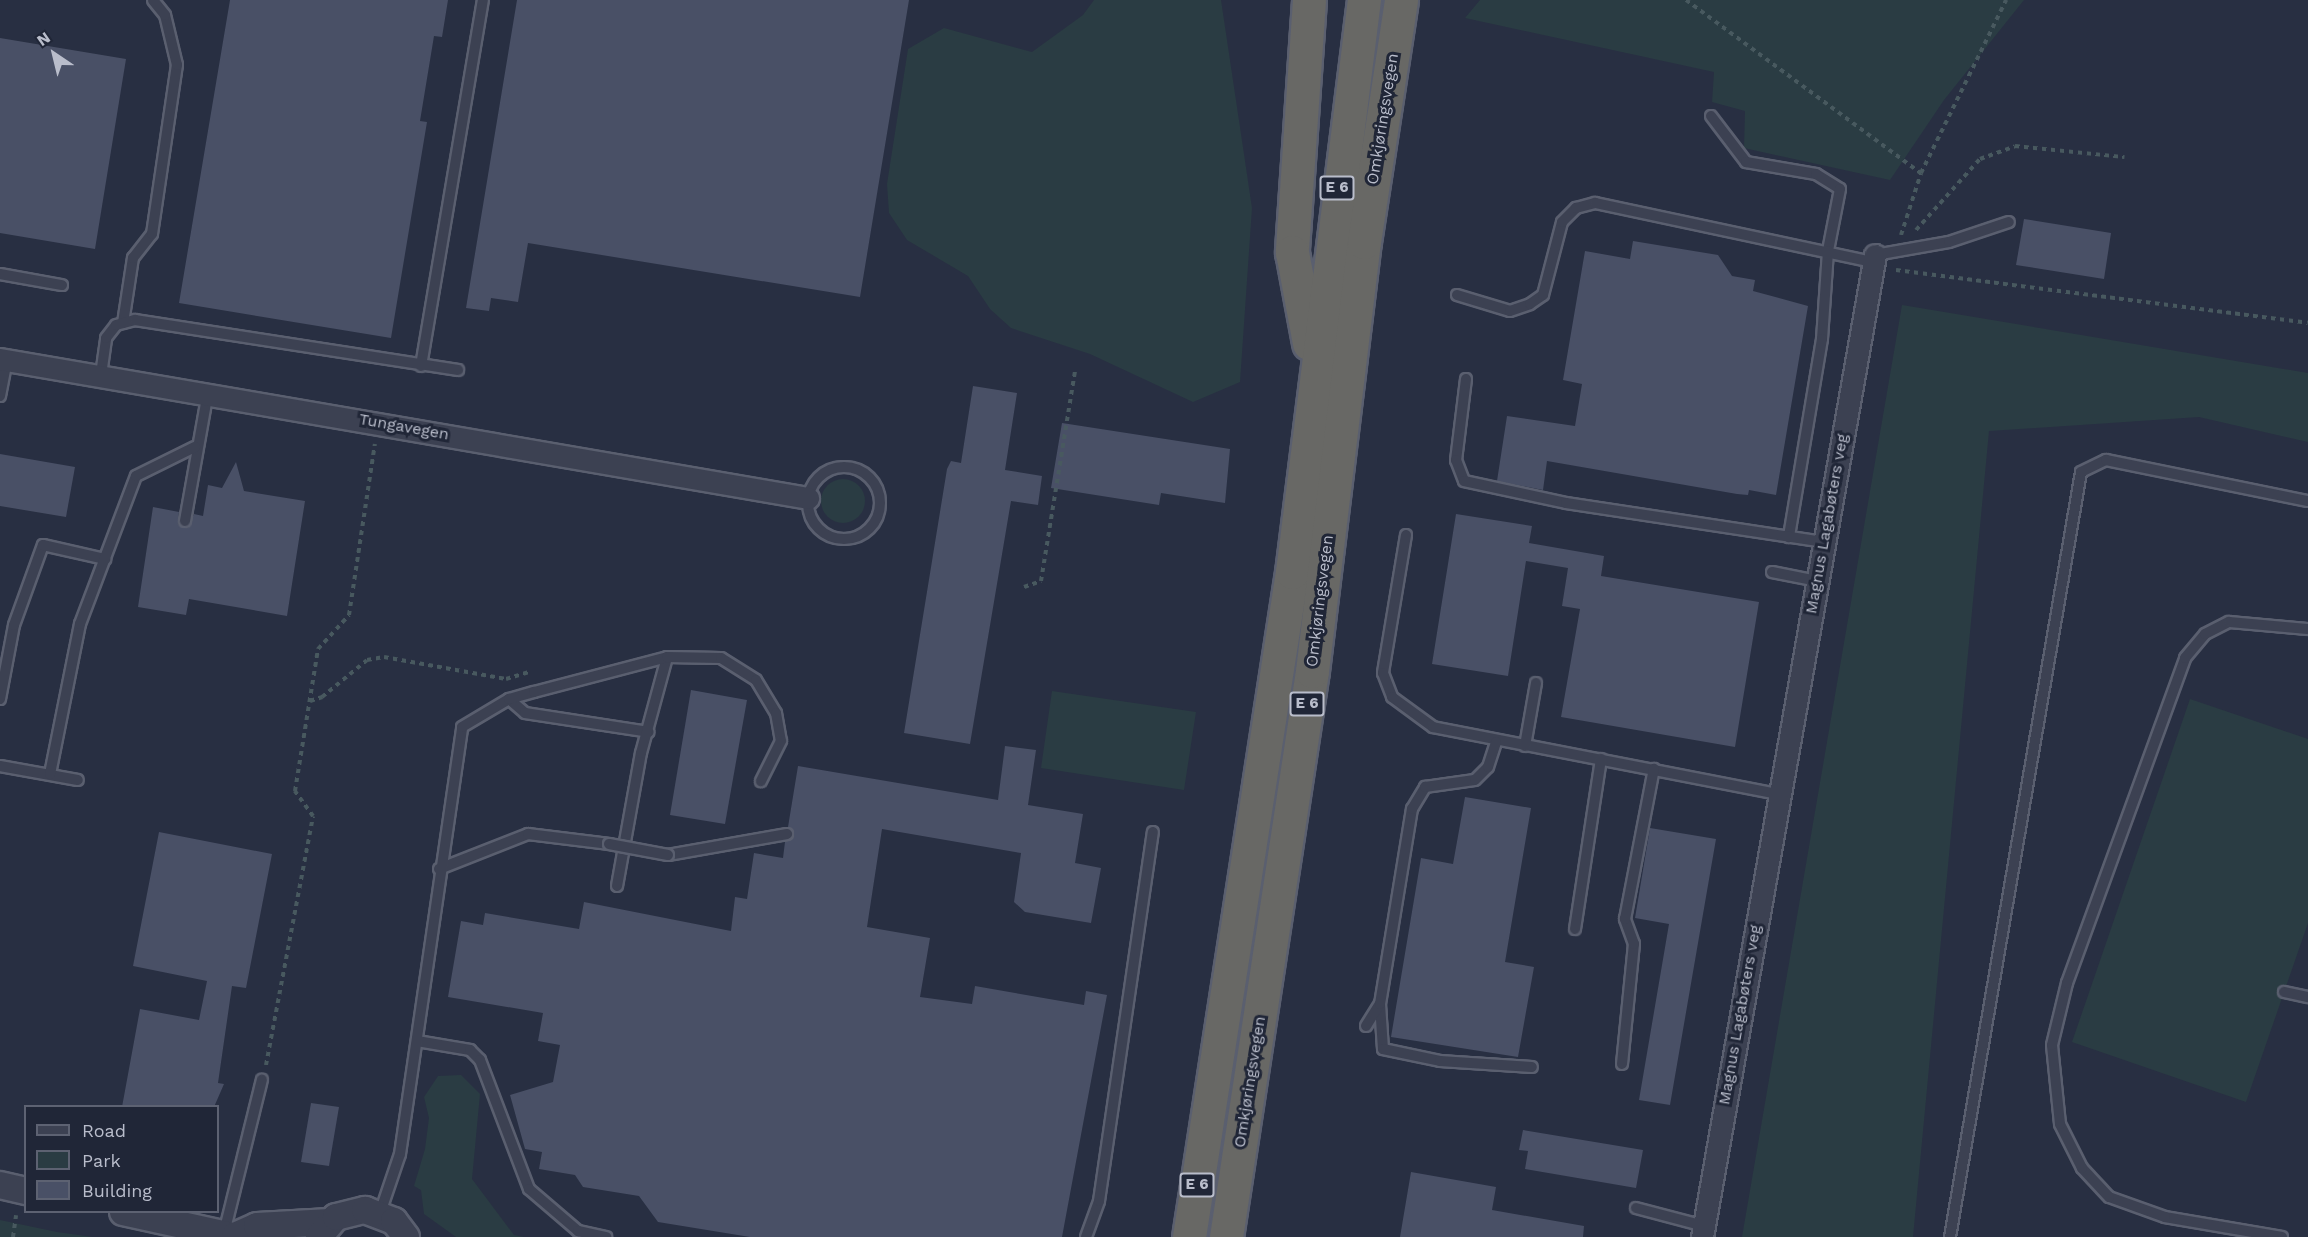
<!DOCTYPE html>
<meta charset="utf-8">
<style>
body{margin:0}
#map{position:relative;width:2308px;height:1237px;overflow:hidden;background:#282f42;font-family:"Work Sans",sans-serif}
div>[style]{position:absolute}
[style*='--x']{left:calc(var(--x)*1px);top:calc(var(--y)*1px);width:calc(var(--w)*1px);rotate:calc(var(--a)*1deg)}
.green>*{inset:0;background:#2a3c43}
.round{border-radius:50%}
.building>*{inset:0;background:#495066}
.path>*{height:4px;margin-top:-2px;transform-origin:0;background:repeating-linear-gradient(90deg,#48595f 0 4.5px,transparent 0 9px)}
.roads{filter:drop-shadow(2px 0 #5a5f6f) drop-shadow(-2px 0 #5a5f6f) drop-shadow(0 2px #5a5f6f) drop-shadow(0 -2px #5a5f6f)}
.service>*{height:10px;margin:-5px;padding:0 5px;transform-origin:5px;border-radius:5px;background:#3c4152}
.service>.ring{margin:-5px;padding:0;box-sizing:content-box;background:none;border:10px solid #3c4152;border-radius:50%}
.minor>*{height:21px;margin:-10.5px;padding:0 10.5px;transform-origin:10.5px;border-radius:10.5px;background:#3c4152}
.tertiary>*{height:26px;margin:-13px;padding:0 13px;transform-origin:13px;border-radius:13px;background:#3c4152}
.trunk>*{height:33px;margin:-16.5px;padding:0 16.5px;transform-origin:16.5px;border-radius:16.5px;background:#686865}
.bridges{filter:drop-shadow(2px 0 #5a5f6f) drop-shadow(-2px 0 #5a5f6f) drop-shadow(0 2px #5a5f6f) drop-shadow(0 -2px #5a5f6f)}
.service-bridge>*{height:10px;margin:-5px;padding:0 5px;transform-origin:5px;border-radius:5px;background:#3c4152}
span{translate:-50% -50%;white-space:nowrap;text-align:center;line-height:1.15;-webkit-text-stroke:6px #202637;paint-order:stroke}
.shield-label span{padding:2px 4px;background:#202637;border:2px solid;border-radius:4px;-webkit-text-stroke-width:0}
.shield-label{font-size:15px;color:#b9bdcb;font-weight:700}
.street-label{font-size:16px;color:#b9bdcb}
.legend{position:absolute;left:24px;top:1105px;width:195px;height:108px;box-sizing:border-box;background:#202637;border:2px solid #5d6272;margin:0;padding:8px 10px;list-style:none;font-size:18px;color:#b9bdcb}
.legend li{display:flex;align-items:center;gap:12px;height:30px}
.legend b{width:30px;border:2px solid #5d6272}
.north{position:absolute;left:24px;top:24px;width:60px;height:60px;-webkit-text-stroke:4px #202637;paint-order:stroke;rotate:325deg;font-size:16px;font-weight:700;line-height:24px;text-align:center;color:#b9bdcb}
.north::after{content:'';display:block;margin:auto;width:21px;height:27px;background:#b9bdcb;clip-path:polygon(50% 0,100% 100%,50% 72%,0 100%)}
</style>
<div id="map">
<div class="green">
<i style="clip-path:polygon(1094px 0,1221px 0,1252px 208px,1240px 382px,1193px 402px,1090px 354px,1011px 328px,990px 309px,968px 276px,907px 240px,889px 213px,887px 184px,908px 49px,944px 28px,1032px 52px,1083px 15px)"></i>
<i style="clip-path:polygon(1480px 0,2024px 0,1944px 100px,1890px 180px,1744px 148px,1745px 111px,1712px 102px,1714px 72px,1465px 18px)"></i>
<i style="clip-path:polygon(1902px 305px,2308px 373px,2308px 442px,2199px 417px,1989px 431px,1913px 1237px,1742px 1237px)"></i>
<i class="round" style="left:821px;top:479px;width:44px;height:44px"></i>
<i style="clip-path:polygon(1052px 691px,1196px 712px,1184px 790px,1041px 768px)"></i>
<i style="clip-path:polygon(2190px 699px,2308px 739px,2308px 923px,2246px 1102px,2072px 1042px)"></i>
<i style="clip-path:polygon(461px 1075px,480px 1094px,472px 1179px,514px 1235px,524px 1237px,456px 1237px,424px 1214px,421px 1190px,414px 1186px,425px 1149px,429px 1118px,424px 1097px,438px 1076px)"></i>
<i style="clip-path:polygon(0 1220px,57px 1232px,93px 1237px,0 1237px)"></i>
</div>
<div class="building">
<i style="clip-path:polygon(230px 0,448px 0,442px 37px,434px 36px,420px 121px,427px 122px,391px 338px,179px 303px)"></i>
<i style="clip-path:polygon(517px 0,909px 0,860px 297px,528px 243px,518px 302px,491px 298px,489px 311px,466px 308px)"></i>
<i style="clip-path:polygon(0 38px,126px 59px,95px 249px,0 233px)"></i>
<i style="clip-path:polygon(2024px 219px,2111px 233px,2104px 279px,2016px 265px)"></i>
<i style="clip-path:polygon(1633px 241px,1718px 255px,1732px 276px,1755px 280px,1753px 291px,1808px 306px,1776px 495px,1749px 490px,1748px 495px,1737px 494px,1547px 461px,1543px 490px,1497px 481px,1507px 416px,1575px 426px,1582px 384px,1563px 380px,1585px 251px,1630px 259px)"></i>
<i style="clip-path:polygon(973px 386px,1017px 393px,1005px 470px,1042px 476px,1038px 505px,1011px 501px,970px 744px,904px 733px,947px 469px,951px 461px,961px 463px)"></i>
<i style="clip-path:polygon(1062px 423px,1230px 449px,1225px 503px,1161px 493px,1159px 505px,1051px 488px)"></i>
<i style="clip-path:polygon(0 454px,75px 467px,66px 517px,0 506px)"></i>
<i style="clip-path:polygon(236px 462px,244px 491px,305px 501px,287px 616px,189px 599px,186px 615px,138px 607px,153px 507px,179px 512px,178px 524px,188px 528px,194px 514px,203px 516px,208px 485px,222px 488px)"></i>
<i style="clip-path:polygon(1456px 514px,1532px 526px,1529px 543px,1604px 556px,1601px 576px,1759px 602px,1735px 747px,1561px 717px,1580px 609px,1562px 606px,1568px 568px,1526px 561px,1508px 676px,1432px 664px)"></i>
<i style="clip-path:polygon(691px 690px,747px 700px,725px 824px,670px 815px)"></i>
<i style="clip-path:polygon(1005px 746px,1036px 750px,1028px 805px,1083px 814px,1075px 863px,1101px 868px,1091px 923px,1025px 912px,1014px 902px,1021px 853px,882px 829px,867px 927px,930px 938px,920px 997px,972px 1004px,975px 986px,1084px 1005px,1086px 991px,1107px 995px,1062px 1237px,750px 1237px,658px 1222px,639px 1196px,583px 1187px,575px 1175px,539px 1169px,542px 1152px,525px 1149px,510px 1095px,553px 1082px,560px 1045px,538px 1041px,543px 1013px,448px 997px,461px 921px,483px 925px,485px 913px,579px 929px,584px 902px,731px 931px,735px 897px,747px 899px,754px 853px,783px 858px,785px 842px,794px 837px,788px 827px,798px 766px,998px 800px)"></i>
<i style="clip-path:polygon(1465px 797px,1531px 808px,1505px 962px,1534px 967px,1518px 1057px,1391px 1037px,1421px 858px,1453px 864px)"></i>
<i style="clip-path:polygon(1650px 828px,1716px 839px,1670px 1105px,1639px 1100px,1669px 924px,1635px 918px)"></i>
<i style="clip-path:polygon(159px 832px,272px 854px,246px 988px,232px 986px,218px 1083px,224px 1084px,214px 1107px,122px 1107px,140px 1009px,199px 1020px,207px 981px,133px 966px)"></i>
<i style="clip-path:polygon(311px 1103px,339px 1107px,329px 1166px,301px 1162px)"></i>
<i style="clip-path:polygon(1523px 1130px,1643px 1150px,1636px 1188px,1525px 1169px,1528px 1151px,1519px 1150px)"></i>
<i style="clip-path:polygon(1411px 1172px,1496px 1187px,1492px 1210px,1584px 1226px,1583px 1237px,1400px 1237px)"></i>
</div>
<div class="path">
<i style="--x:1686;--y:0;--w:292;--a:36.4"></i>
<i style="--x:1916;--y:230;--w:96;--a:-48"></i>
<i style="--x:1980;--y:159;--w:37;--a:-20"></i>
<i style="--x:2015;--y:146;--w:110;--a:5.8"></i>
<i style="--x:1901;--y:235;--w:65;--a:-72.1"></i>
<i style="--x:1921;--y:173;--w:193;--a:-63.8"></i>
<i style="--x:1896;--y:270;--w:415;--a:7.3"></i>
<i style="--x:1024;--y:587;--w:18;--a:-19"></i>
<i style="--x:1041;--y:581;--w:214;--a:-80.8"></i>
<i style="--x:310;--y:701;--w:13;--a:-18"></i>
<i style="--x:322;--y:697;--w:58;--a:-39.4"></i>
<i style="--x:367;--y:660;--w:17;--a:-10"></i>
<i style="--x:384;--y:657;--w:124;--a:10.2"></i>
<i style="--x:506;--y:679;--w:24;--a:-17"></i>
<i style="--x:266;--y:1065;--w:253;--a:-79.3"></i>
<i style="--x:313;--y:816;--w:31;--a:-126"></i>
<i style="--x:295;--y:791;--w:144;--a:-80.8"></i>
<i style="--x:318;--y:649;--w:46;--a:-47.6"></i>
<i style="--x:349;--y:615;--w:173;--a:-81.4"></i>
<i style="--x:13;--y:1237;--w:22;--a:-82"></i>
</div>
<div class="roads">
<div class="service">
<i style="--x:1711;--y:116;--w:58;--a:52.7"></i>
<i style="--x:1746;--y:162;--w:71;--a:9.7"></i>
<i style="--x:1816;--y:174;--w:28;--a:32"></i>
<i style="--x:1840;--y:189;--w:63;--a:101"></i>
<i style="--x:1828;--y:251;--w:88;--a:93.9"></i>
<i style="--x:1822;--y:339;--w:201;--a:99.5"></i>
<i style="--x:1875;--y:255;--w:75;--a:-10"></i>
<i style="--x:1949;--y:242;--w:63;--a:-18.4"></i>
<i style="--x:0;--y:274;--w:63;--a:10.1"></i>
<i style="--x:1457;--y:295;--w:55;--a:16.8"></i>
<i style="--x:1510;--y:311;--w:21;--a:-19"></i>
<i style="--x:1530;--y:304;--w:16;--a:-35"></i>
<i style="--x:1543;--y:295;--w:75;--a:-75.4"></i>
<i style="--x:1562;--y:222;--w:20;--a:-45"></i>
<i style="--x:1576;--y:208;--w:20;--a:-15"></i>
<i style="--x:1595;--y:203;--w:284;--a:12"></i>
<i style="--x:123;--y:323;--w:66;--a:-81.3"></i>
<i style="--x:133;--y:258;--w:31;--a:-52"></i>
<i style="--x:152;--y:234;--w:171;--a:-81.6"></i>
<i style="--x:177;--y:65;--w:51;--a:-103.5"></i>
<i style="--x:165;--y:15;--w:19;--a:-129"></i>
<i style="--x:421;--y:366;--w:371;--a:-80.4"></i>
<i style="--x:101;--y:375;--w:37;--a:-82"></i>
<i style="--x:106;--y:338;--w:16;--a:-52"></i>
<i style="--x:116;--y:325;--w:20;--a:-15"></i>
<i style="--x:135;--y:320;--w:327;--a:8.8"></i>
<i style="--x:1466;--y:379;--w:82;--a:97"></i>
<i style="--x:1456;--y:460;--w:22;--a:69"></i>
<i style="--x:1464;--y:481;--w:104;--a:12.2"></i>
<i style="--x:1566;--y:503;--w:260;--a:8.6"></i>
<i style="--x:0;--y:396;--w:36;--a:-79"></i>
<i class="ring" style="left:808px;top:467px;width:62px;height:62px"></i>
<i style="--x:185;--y:521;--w:131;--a:-79.9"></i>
<i style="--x:1406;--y:535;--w:140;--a:99.5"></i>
<i style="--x:1383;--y:673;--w:26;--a:69"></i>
<i style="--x:1392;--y:697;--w:51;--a:36.2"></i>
<i style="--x:1433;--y:727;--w:352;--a:11"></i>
<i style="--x:1772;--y:572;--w:47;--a:11.1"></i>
<i style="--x:0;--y:699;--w:75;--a:-79.3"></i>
<i style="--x:14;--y:625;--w:85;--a:-70.1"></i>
<i style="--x:43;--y:545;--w:64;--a:12.7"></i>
<i style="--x:509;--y:699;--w:21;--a:41"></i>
<i style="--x:525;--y:713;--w:125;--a:8.7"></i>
<i style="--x:1525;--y:746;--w:64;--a:-80.1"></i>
<i style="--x:0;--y:766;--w:79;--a:10.2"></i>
<i style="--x:50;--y:774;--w:153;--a:-78.7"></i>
<i style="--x:80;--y:624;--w:158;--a:-69.3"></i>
<i style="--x:136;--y:476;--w:66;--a:-26.2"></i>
<i style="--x:668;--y:855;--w:121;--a:-10"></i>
<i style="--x:439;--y:869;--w:96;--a:-21.5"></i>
<i style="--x:528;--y:834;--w:82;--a:7"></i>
<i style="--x:617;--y:886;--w:135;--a:-79.8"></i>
<i style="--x:641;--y:753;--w:99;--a:-74.8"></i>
<i style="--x:1575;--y:929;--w:172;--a:-81.3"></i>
<i style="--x:2284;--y:992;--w:25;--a:12"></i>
<i style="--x:1380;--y:1004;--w:45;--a:86.2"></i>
<i style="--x:1383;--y:1049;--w:58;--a:11.9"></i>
<i style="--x:1440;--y:1061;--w:92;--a:3.7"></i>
<i style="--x:1366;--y:1026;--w:26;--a:-58"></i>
<i style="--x:1380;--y:1004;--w:198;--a:-80.7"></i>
<i style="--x:1412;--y:809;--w:26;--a:-59"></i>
<i style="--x:1425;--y:787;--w:50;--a:-8"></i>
<i style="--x:1475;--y:780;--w:18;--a:-45"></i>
<i style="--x:1488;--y:767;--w:26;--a:-72"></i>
<i style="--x:417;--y:1041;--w:54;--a:9.6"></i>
<i style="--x:470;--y:1050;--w:14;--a:45"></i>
<i style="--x:480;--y:1060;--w:138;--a:69.2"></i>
<i style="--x:529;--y:1189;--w:65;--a:40.6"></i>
<i style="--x:578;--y:1231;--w:29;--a:12"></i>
<i style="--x:1622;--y:1064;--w:121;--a:-84.3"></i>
<i style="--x:1634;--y:944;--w:27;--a:-110"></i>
<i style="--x:1625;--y:919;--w:153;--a:-79.1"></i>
<i style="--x:1636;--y:1208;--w:70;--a:14.8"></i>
<i style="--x:380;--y:1213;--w:62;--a:-71.3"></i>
<i style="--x:400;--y:1154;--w:431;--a:-81.7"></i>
<i style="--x:462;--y:727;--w:55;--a:-30.8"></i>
<i style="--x:509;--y:699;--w:26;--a:-16"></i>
<i style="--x:534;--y:692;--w:138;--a:-14.7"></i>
<i style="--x:667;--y:657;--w:54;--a:1.1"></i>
<i style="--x:721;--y:658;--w:41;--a:32.2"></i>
<i style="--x:756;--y:680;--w:39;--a:59"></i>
<i style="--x:776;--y:713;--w:28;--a:80"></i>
<i style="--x:781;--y:741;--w:45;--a:116.6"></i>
<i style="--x:224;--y:1233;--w:158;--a:-76.1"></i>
<i style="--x:1086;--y:1237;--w:38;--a:-70"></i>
<i style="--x:1099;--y:1201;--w:373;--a:-81.7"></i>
<i style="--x:1950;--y:1237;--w:776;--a:-80.28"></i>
<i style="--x:2081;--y:472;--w:28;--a:-26"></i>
<i style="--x:2106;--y:460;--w:206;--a:11.5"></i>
<i style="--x:2282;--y:1237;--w:119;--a:-170.3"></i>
<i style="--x:2165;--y:1217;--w:59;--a:-160.3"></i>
<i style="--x:2109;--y:1197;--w:40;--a:-133"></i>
<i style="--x:2082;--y:1168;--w:49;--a:-116.6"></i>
<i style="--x:2060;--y:1124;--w:79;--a:-95.8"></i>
<i style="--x:2052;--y:1045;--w:64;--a:-76.4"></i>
<i style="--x:2067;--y:983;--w:346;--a:-70"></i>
<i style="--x:2185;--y:658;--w:31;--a:-50"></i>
<i style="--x:2205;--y:634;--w:27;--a:-27"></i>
<i style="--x:2229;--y:622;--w:79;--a:5.1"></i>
</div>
<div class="minor">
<i style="--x:0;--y:359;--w:820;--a:9.76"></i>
<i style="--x:1702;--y:1237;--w:997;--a:-80.01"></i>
</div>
<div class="tertiary">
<i style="--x:0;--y:1185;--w:27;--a:13"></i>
<i style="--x:123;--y:1212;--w:117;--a:12.4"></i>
<i style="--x:235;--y:1236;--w:24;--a:-24"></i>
<i style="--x:257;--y:1226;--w:73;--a:-3.1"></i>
<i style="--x:319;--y:1237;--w:26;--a:-50"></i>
<i style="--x:336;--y:1217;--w:30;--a:-14"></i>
<i style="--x:365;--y:1210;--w:31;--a:21"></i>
<i style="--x:394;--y:1221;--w:20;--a:53"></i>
</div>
<div class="trunk">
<i style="--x:1309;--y:0;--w:253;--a:93.9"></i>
<i style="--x:1292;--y:252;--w:93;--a:79.4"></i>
<i style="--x:1189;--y:1237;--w:673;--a:-81.2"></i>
<i style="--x:1292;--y:572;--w:577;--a:-82.83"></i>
<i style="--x:1226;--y:1237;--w:572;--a:-81.36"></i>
<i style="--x:1312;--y:671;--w:432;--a:-83.1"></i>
<i style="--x:1364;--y:242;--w:245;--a:-81.3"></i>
</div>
</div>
<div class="bridges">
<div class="service-bridge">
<i style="--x:609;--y:844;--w:60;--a:10.6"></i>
</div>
</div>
<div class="shield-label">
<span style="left:1337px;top:188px">E 6</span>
<span style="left:1307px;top:704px">E 6</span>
<span style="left:1197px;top:1185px">E 6</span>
</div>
<div class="street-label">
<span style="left:1383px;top:119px;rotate:-81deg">Omkjøringsvegen</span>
<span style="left:404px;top:427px;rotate:10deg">Tungavegen</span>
<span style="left:1827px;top:524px;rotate:-80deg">Magnus Lagabøters veg</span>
<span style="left:1320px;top:601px;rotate:-83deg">Omkjøringsvegen</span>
<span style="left:1740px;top:1015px;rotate:-80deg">Magnus Lagabøters veg</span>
<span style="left:1250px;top:1082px;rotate:-81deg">Omkjøringsvegen</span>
</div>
<ul class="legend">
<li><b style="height:8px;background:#3c4152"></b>Road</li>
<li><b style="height:16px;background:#2a3c43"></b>Park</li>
<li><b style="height:16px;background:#495066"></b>Building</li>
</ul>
<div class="north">N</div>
</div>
